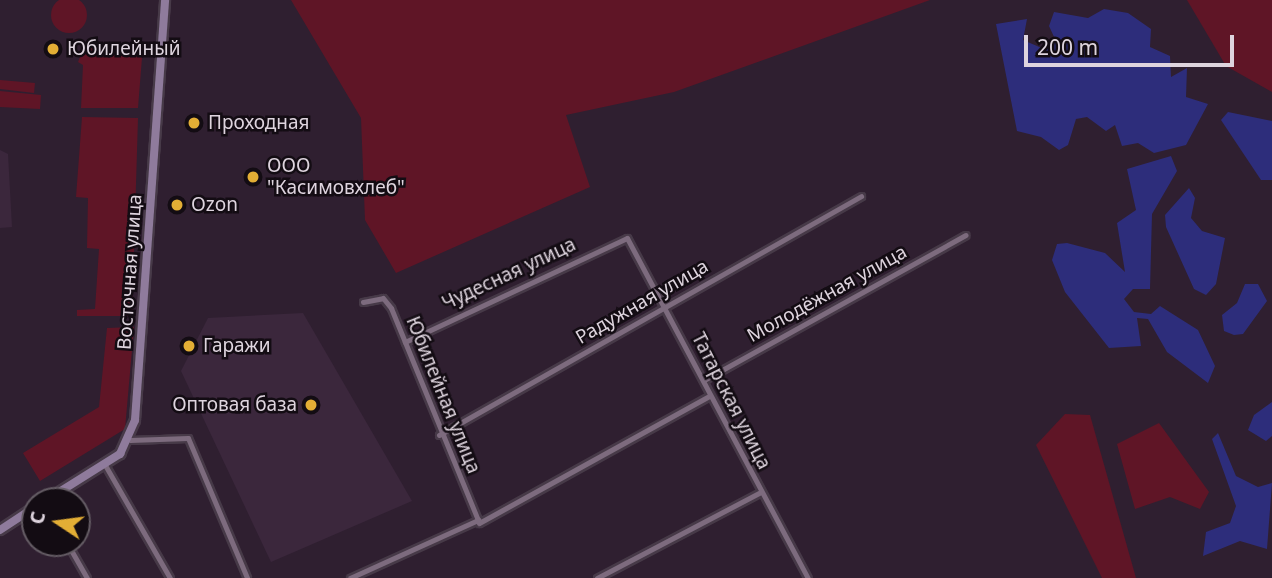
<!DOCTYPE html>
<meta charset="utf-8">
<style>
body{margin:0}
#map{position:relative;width:1272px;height:578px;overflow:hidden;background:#2f1f30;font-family:"Noto Sans",sans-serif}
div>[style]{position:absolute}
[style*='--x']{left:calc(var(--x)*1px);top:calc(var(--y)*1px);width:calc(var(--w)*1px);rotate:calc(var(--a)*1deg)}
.built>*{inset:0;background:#3b273c}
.green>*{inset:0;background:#5f1526}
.round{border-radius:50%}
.water>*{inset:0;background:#2d2d7b}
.roads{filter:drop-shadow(2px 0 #473a48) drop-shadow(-2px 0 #473a48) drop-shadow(0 2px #473a48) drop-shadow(0 -2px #473a48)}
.minor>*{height:5px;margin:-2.5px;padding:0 2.5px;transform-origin:2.5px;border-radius:2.5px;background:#7d6b7e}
.secondary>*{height:8px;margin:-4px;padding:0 4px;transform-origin:4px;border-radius:4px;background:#8f7b9c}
.dots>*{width:19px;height:19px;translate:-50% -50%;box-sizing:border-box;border:4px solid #130c13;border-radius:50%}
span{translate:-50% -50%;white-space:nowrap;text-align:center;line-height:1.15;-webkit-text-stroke:5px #130c13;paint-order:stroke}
.poi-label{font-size:19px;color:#ded4de}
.left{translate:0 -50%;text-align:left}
.right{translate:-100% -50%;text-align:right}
.street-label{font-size:19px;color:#ded4de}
.north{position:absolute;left:21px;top:487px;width:70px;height:70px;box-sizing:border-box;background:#130c13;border:2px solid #645c64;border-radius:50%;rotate:283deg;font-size:19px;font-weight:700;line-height:28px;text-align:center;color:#ded4de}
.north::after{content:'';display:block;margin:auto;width:24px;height:32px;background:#e3ae35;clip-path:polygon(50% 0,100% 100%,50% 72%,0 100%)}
.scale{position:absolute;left:1024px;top:35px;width:210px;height:32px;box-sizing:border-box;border:4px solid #ded4de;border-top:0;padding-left:9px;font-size:21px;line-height:24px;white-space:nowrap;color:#ded4de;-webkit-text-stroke:5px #130c13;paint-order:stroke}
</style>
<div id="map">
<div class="built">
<i style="clip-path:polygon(0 150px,8px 154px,12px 227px,0 228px)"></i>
<i style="clip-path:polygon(303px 313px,412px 501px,271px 562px,181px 371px,208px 318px)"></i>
</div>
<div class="green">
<i class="round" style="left:51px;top:-3px;width:36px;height:36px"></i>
<i style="clip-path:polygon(291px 0,930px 0,674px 92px,566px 115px,590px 187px,396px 273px,365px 220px,361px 118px)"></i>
<i style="clip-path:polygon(1187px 0,1272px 0,1272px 92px,1226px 66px)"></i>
<i style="clip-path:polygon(86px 42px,143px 45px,138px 108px,81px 108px,83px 65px,78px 62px)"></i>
<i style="clip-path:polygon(0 80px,35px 83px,34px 93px,0 89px)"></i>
<i style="clip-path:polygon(0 91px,41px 95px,40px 109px,0 107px)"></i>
<i style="clip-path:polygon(82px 117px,138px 118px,132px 316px,77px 316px,77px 310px,95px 309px,99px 249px,87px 248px,88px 198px,76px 197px)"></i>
<i style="clip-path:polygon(134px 327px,125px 429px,40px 481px,23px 453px,99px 407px,107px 328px)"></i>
<i style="clip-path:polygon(1065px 414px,1090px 415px,1136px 578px,1102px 578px,1036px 445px)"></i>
<i style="clip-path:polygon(1159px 423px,1209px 492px,1200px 509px,1170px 497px,1135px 509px,1117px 444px)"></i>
</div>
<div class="water">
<i style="clip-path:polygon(1104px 9px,1128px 13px,1151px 29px,1150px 47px,1170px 56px,1171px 77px,1187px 68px,1186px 97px,1208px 104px,1186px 145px,1154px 153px,1138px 143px,1122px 146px,1115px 125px,1106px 131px,1087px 117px,1076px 119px,1068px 145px,1059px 150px,1041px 137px,1017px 131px,996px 24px,1027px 19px,1023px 40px,1044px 49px,1055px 39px,1049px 26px,1054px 12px,1088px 18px)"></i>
<i style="clip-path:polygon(1228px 112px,1272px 121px,1272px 180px,1261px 180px,1221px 120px)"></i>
<i style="clip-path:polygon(1171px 156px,1177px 171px,1152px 214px,1150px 289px,1133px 289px,1124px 299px,1134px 312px,1151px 314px,1160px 306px,1198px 330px,1215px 366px,1208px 383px,1167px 352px,1148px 319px,1137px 318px,1141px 346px,1109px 348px,1065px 292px,1052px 260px,1057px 244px,1067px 243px,1105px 253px,1125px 272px,1117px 223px,1136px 210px,1127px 169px)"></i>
<i style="clip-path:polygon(1189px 188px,1195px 198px,1191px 218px,1202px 231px,1225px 238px,1216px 284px,1206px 295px,1194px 289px,1166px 227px,1165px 215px)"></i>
<i style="clip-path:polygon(1245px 284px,1258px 284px,1267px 301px,1243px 334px,1234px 335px,1224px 331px,1222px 315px,1237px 303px)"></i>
<i style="clip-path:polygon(1272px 402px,1272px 436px,1266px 441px,1248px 430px,1254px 415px)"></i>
<i style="clip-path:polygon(1218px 433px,1236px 476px,1258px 487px,1272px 483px,1267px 549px,1240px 541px,1203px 556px,1206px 532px,1230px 523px,1236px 506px,1212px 439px)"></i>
</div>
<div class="roads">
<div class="minor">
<i style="--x:363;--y:302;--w:20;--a:-11"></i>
<i style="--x:383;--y:298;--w:13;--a:51"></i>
<i style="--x:391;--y:308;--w:232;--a:67.7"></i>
<i style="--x:479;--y:523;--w:263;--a:-28.9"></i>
<i style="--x:405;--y:342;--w:245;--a:-25.1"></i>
<i style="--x:627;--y:238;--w:385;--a:62"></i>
<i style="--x:704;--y:380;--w:299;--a:-29"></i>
<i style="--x:439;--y:435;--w:485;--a:-29.5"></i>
<i style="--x:130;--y:440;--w:58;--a:-2"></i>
<i style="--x:188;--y:438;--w:152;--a:67.1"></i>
<i style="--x:105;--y:465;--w:130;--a:60.1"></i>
<i style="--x:67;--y:543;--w:40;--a:60.3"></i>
<i style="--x:350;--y:578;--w:141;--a:-24.4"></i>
<i style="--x:597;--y:578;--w:185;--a:-27.7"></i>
</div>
<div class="secondary">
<i style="--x:45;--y:501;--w:89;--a:-32.1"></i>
<i style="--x:120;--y:454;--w:37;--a:-66"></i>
<i style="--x:135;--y:420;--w:421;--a:-85.9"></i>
<i style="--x:0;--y:530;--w:42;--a:-33.3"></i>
</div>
</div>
<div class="dots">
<i style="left:53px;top:49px;background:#e3ae35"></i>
<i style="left:194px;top:123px;background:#e3ae35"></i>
<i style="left:253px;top:177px;background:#e3ae35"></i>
<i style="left:177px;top:205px;background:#e3ae35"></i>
<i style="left:189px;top:346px;background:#e3ae35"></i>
<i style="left:311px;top:405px;background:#e3ae35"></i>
</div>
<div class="poi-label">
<span class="left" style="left:67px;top:49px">Юбилейный</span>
<span class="left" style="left:208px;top:123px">Проходная</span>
<span class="left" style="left:267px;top:177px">ООО<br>"Касимовхлеб"</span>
<span class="left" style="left:191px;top:205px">Ozon</span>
<span class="left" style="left:203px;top:346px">Гаражи</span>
<span class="right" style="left:297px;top:405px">Оптовая база</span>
</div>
<div class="street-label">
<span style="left:130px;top:272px;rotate:-86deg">Восточная улица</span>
<span style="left:509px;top:274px;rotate:-25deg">Чудесная улица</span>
<span style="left:827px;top:294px;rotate:-29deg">Молодёжная улица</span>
<span style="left:642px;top:302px;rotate:-30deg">Радужная улица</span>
<span style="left:443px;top:395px;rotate:68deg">Юбилейная улица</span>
<span style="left:731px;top:401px;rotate:63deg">Татарская улица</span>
</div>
<div class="north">С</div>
<div class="scale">200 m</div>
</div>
